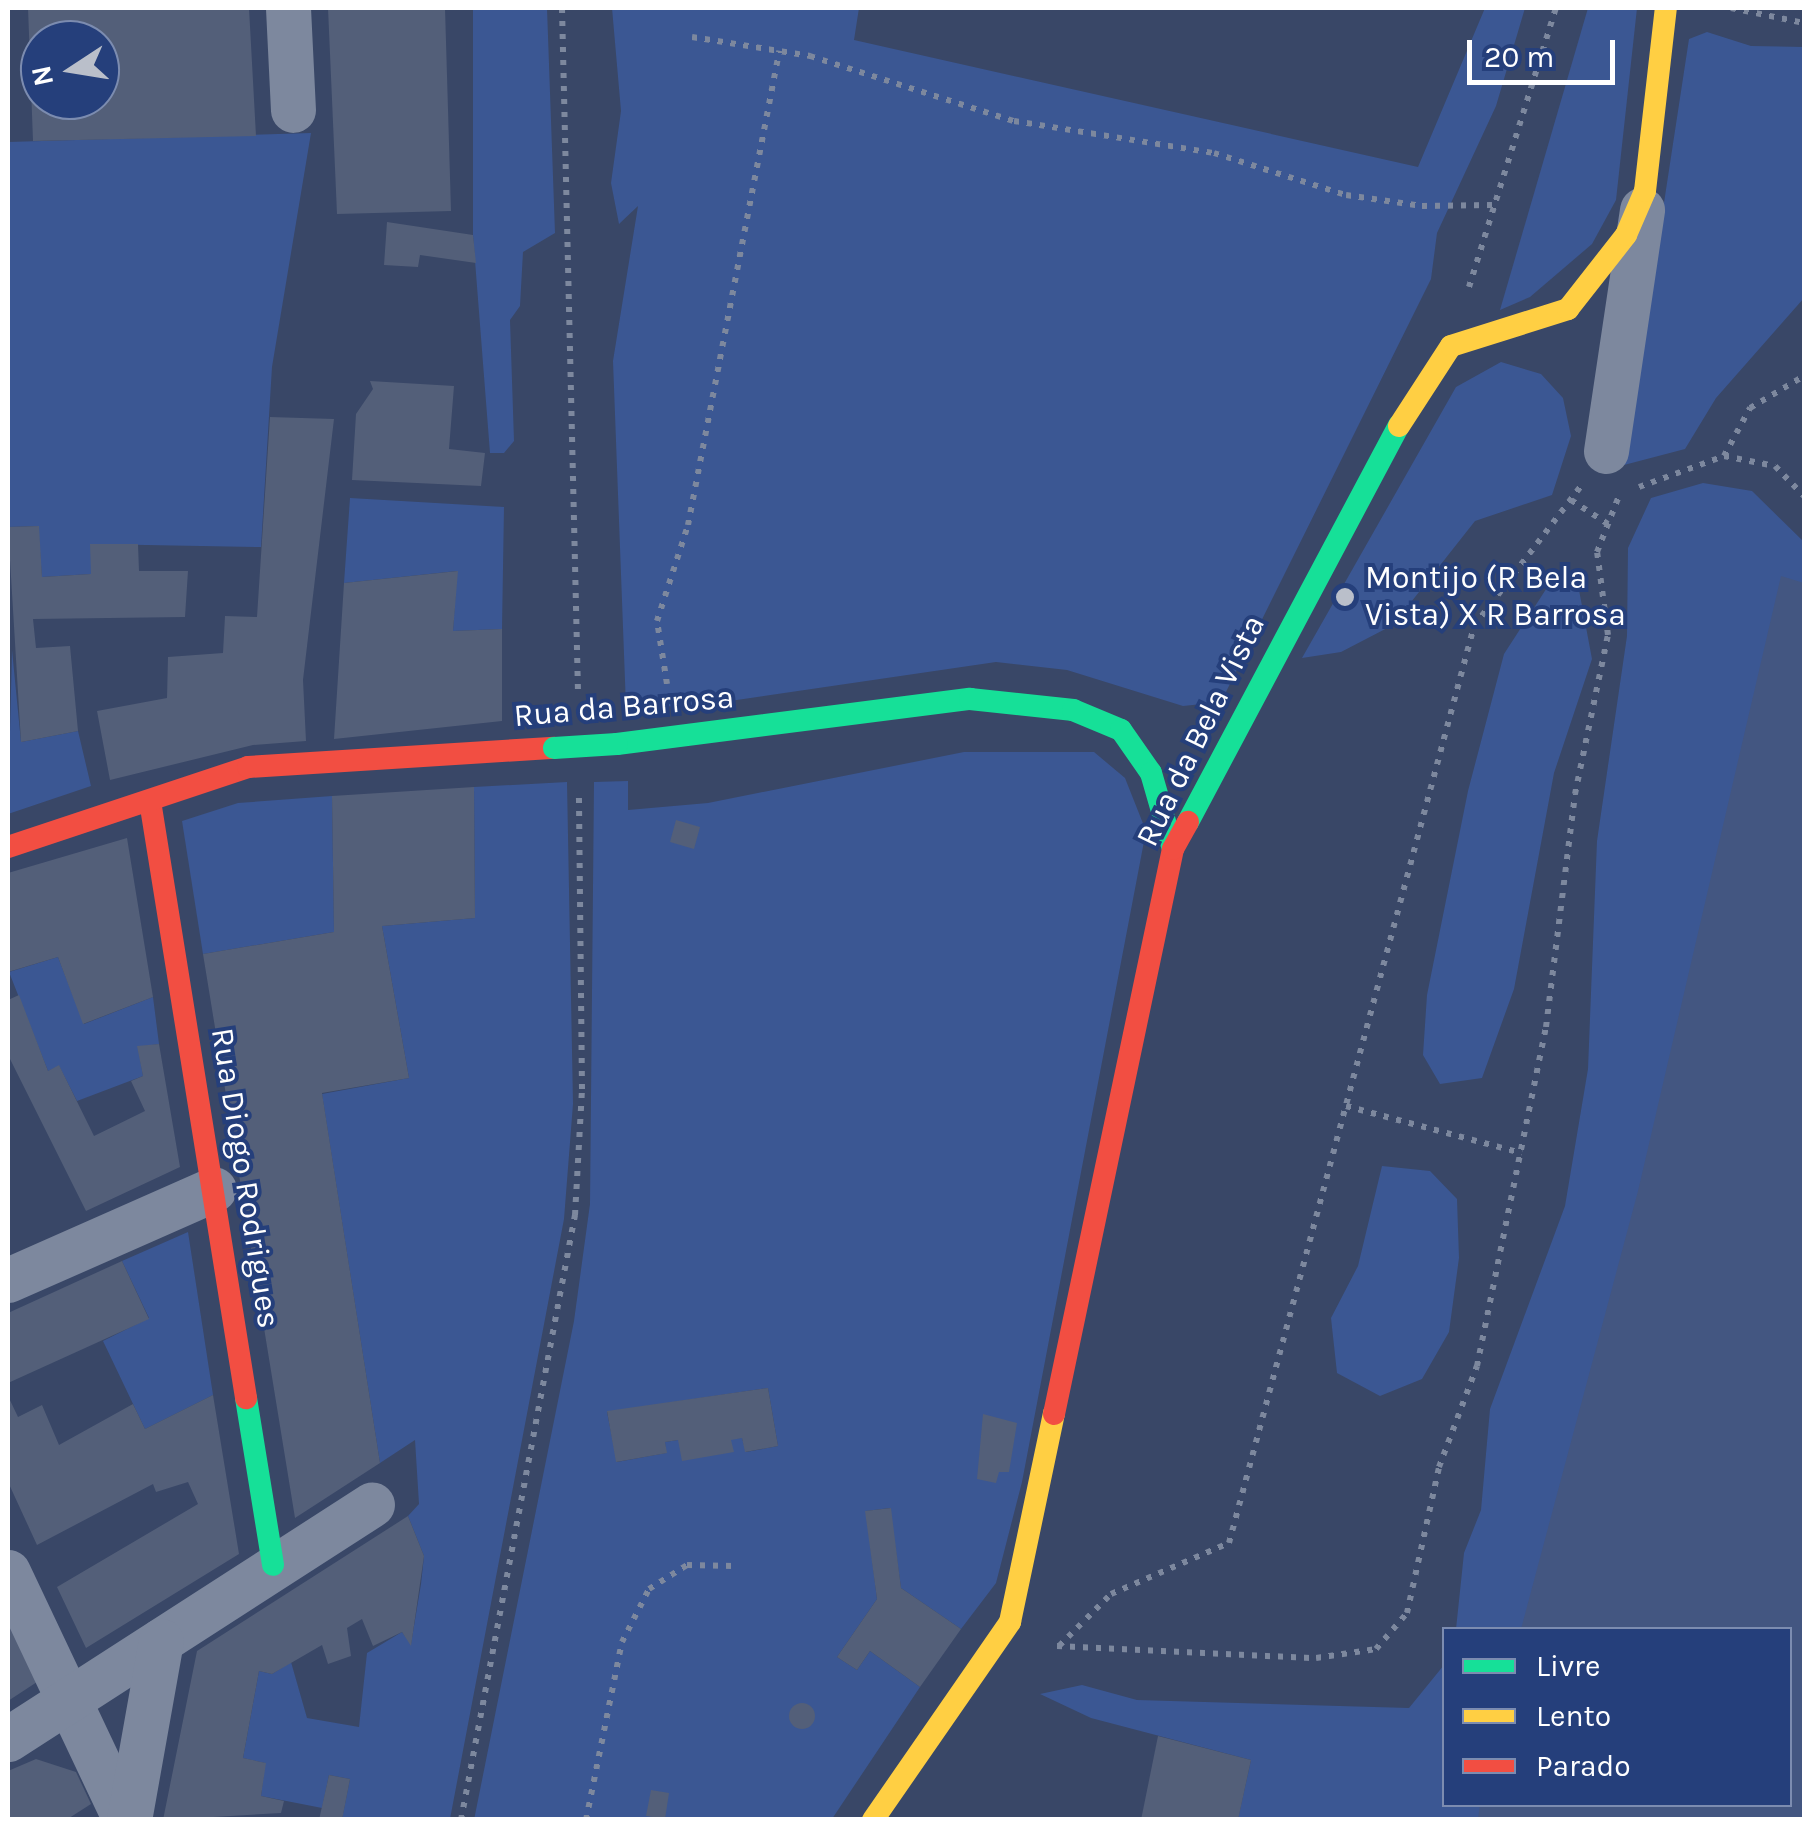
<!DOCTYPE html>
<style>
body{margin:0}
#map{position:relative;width:1812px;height:1827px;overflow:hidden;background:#394767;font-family:Karla,sans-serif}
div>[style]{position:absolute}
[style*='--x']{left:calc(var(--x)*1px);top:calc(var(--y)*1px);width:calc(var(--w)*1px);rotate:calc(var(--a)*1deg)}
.green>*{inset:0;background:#3b5793}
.water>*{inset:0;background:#435681}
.building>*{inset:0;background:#535f79}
.round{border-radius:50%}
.path>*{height:6px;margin-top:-3px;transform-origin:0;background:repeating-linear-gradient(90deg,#7d889e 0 5px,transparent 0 13px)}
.street>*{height:45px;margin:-22.5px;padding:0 22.5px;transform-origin:22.5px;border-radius:22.5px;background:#7d889e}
.fast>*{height:22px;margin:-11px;padding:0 11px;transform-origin:11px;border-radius:11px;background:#16e098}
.slow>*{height:22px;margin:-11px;padding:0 11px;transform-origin:11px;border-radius:11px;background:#ffcf43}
.jam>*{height:22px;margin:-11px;padding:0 11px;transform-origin:11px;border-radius:11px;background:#f24e42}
.fast-bridge>*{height:22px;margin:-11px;padding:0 11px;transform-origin:11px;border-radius:11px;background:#16e098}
.dots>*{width:28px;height:28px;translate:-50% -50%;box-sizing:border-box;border:5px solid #253f7b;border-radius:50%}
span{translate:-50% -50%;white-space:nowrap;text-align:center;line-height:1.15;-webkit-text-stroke:8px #253f7b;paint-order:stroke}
.poi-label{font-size:32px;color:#fff}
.left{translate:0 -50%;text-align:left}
.street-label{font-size:32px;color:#fff}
.frame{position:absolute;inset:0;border:10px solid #fff;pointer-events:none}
.legend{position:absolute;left:1442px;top:1627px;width:350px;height:180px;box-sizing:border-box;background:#253f7b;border:2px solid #7c8cb0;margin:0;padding:12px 18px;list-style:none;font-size:30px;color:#fff}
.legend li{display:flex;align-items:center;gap:20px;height:50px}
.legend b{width:50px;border:2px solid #7c8cb0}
.north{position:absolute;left:20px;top:20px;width:100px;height:100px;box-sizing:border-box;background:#253f7b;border:2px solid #7c8cb0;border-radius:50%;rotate:258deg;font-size:28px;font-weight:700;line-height:40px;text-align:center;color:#fff}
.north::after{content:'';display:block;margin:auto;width:35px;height:45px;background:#babfca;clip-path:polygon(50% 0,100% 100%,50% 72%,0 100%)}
.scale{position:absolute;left:1467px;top:40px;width:148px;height:45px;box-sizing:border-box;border:5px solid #fff;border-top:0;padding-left:12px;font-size:30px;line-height:35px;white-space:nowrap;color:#fff;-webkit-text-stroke:8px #253f7b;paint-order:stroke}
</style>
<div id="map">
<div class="green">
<i style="clip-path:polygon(473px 8px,547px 8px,555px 233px,523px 252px,520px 306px,510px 320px,514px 441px,504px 453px,490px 453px,473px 235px)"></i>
<i style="clip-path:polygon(612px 8px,859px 8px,854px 40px,1418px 167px,1485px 8px,1525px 8px,1496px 106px,1437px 233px,1431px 279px,1221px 702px,1183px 706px,1067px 670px,996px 662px,696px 706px,626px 707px,613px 361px,638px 206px,619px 224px,611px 183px,621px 111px)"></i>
<i style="clip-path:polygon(1588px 8px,1637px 8px,1616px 200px,1592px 244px,1530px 297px,1500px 310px)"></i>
<i style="clip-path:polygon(1707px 32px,1751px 46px,1804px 47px,1804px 298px,1716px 398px,1685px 449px,1624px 465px,1689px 39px)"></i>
<i style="clip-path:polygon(311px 133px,272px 367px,261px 547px,91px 544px,91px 574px,42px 577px,38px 526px,8px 527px,8px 142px)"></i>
<i style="clip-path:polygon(1501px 362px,1541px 374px,1563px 398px,1571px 436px,1552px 495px,1475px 521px,1393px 625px,1341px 652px,1302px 658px,1456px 387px)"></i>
<i style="clip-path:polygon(1703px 483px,1752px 491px,1804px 542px,1804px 1819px,1238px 1819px,1251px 1760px,1091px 1718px,1040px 1694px,1082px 1685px,1137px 1700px,1409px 1708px,1444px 1665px,1444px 1804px,1790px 1804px,1790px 1630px,1456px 1629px,1464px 1553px,1481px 1510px,1490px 1409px,1565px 1206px,1588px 1069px,1597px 841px,1627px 636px,1628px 548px,1651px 498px)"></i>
<i style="clip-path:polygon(350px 498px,504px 507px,502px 629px,453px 631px,457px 571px,344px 583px)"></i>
<i style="clip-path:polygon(1550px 583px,1579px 590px,1592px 659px,1554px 773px,1514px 989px,1482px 1078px,1440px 1084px,1423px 1055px,1427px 995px,1468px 791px,1504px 654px)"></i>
<i style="clip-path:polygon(12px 650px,21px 742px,78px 731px,91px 786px,8px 814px)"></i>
<i style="clip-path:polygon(evenodd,964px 752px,1094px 752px,1125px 778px,1146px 831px,1022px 1482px,996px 1583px,961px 1629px,901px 1588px,890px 1508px,866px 1511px,877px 1599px,837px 1657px,857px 1670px,870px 1651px,920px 1687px,832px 1819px,474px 1820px,574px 1321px,590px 1204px,594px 782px,628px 781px,628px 810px,708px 803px,964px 752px,768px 1388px,778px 1446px,746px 1452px,742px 1438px,678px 1440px,665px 1442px,666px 1453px,617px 1462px,607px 1412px,768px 1388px)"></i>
<i style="clip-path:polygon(567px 782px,573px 1104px,564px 1219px,450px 1819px,342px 1819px,350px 1779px,329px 1775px,322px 1808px,261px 1796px,265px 1763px,243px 1758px,259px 1671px,272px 1674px,291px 1662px,307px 1718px,359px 1727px,367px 1653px,402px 1632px,411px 1644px,421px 1584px,424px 1556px,408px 1516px,419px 1504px,415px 1440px,380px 1463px,322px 1094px,409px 1078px,382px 926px,475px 918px,474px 787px)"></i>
<i style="clip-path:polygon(332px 796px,334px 932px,203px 954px,182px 821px,238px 803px)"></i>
<i style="clip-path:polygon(58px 957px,84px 1024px,153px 997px,159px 1044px,138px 1047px,143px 1076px,77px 1101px,59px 1066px,48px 1071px,9px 972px)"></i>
<i style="clip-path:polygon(1382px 1166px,1430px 1171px,1457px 1199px,1459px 1258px,1449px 1332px,1422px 1379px,1380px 1396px,1337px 1373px,1331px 1318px,1358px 1266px)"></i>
<i style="clip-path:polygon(188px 1232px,213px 1395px,145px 1429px,103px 1341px,149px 1318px,122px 1261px)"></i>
</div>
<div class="water">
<i style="clip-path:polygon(1781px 576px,1804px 583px,1804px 1819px,1478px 1819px,1480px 1804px,1790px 1804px,1790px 1630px,1521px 1629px,1638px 1191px)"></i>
</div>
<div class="building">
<i style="clip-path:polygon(evenodd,28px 8px,249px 8px,256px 136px,33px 141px,28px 8px,40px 40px,100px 40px,100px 100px,40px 100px,40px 40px)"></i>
<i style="clip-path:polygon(328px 8px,445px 8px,451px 211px,337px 214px)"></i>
<i style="clip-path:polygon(387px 222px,473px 235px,476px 263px,420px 255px,418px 267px,384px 265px)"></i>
<i style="clip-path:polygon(370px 381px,454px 386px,449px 449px,485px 453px,481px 486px,352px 480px,356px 414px,373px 389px)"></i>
<i style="clip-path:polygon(270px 417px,334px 419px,303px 680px,306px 741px,253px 745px,110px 780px,97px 711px,167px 698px,168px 657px,223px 653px,225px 616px,257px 617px)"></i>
<i style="clip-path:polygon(39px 526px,42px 577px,91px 574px,90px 544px,138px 544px,139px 571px,188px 571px,185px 617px,33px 619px,36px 648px,70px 646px,78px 731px,21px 742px,8px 527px)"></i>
<i style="clip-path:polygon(458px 571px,453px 631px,502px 629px,502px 721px,334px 739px,344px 583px)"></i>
<i style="clip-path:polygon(474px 787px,475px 918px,382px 926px,409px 1078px,322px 1093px,380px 1463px,295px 1518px,203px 954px,334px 932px,332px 796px)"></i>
<i style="clip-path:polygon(676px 820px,700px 827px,694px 849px,670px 842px)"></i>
<i style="clip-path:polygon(127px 838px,153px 997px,83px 1024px,58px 957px,8px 972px,8px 873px)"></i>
<i style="clip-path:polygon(19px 995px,48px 1071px,59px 1065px,94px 1136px,145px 1111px,131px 1081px,143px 1076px,137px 1046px,159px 1044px,180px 1167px,86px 1211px,8px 1055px,8px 1000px)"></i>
<i style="clip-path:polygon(122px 1261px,149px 1319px,8px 1383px,8px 1313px)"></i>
<i style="clip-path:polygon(768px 1388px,778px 1446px,745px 1452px,742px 1438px,731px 1440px,734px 1452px,682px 1461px,678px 1440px,665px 1442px,667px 1453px,616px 1462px,607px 1411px)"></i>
<i style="clip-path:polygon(213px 1395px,239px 1554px,86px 1648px,57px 1587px,198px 1504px,188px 1482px,156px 1492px,153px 1484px,37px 1545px,8px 1482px,8px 1396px,18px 1417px,42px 1405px,59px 1445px,133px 1404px,145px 1429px)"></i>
<i style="clip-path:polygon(983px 1414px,1017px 1423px,1009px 1472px,999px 1472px,996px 1483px,977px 1479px)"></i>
<i style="clip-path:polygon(891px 1508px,901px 1588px,961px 1629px,920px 1687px,870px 1651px,857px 1670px,837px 1657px,877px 1599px,865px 1511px)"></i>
<i style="clip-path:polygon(408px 1516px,424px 1556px,411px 1646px,402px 1632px,373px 1646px,362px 1619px,347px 1628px,351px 1656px,328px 1664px,322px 1645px,272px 1674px,259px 1671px,243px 1758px,266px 1763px,261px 1796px,284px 1801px,281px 1813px,163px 1820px,197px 1651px)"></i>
<i style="clip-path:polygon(8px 1617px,37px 1682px,8px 1701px)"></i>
<i class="round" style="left:789px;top:1703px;width:26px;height:26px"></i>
<i style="clip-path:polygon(1158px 1736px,1251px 1760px,1238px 1820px,1141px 1820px)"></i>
<i style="clip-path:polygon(36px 1759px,76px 1772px,91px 1804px,66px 1820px,8px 1820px,8px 1771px)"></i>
<i style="clip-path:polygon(329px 1775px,350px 1779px,342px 1820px,319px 1820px)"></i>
<i style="clip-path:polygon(651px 1790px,669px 1793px,665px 1819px,646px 1816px)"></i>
</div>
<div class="path">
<i style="--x:562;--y:8;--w:686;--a:88.66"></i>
<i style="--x:1731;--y:8;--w:75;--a:11.6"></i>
<i style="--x:692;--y:37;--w:120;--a:9.1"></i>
<i style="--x:810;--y:56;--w:214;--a:17.7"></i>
<i style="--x:1014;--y:121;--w:203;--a:9.1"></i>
<i style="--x:1214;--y:153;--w:139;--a:17.7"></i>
<i style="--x:1346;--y:195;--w:77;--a:8.2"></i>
<i style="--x:1422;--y:206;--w:70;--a:-0.8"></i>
<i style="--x:1469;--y:287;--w:292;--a:-72.7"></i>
<i style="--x:1724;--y:456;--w:55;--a:-61.6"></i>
<i style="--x:1750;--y:408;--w:63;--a:-30.7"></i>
<i style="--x:1639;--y:487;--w:90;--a:-20"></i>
<i style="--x:1724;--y:456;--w:52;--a:11.1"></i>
<i style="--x:1775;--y:466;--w:42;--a:46"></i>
<i style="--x:1571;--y:500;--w:44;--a:33"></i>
<i style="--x:667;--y:684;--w:64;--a:-99"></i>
<i style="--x:657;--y:621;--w:101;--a:-72.1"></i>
<i style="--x:688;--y:525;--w:483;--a:-79.1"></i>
<i style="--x:1346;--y:1106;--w:182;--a:15"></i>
<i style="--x:1057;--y:1646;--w:259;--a:2.7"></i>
<i style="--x:1316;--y:1658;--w:61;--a:-8.5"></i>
<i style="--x:1376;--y:1649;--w:48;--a:-49.3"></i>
<i style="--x:1407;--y:1613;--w:149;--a:-77.6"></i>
<i style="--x:1439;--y:1467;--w:108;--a:-69.4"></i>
<i style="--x:1477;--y:1366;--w:346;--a:-78.5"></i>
<i style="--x:1546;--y:1027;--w:235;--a:-82.9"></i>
<i style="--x:1575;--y:794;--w:162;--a:-78.3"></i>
<i style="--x:1608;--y:635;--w:84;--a:-97.5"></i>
<i style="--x:1597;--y:552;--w:60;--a:-68.6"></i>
<i style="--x:1059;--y:1646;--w:74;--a:-45"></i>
<i style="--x:1111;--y:1594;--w:129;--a:-23.4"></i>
<i style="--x:1229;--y:1543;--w:949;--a:-75.04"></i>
<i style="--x:1474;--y:626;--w:176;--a:-52.6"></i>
<i style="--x:461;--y:1820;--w:616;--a:-79.33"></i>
<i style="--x:575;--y:1215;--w:126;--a:-86.8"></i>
<i style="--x:582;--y:1089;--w:292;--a:-90.6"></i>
<i style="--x:586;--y:1820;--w:182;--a:-78.6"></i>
<i style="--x:622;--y:1642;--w:59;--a:-63"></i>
<i style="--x:649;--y:1589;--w:45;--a:-32.3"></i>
<i style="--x:687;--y:1565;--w:47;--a:1.2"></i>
</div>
<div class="street">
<i style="--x:288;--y:8;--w:102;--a:87.2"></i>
<i style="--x:1606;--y:451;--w:244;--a:-81.5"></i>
<i style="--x:8;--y:1280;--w:225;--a:-23.8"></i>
<i style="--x:8;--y:1572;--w:274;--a:64.7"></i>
<i style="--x:8;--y:1739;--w:433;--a:-32.8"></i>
<i style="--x:129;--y:1820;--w:182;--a:-79.9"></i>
</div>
<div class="fast">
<i style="--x:617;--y:744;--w:356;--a:-7.3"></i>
<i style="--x:970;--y:699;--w:104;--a:6.1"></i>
<i style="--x:1073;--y:710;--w:52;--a:22.6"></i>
<i style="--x:1121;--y:730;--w:52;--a:55.1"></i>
<i style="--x:1151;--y:773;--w:79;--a:73.9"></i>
<i style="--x:1188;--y:822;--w:449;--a:-62"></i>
<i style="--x:246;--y:1398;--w:169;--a:80.8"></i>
</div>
<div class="slow">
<i style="--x:1399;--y:426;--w:95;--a:-57"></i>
<i style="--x:1451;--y:346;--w:123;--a:-17.5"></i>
<i style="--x:1568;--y:309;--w:94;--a:-51.9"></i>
<i style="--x:1626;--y:235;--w:48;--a:-66.6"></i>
<i style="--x:1645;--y:191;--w:184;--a:-83.5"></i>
<i style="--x:873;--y:1820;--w:241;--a:-55.3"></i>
<i style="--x:1010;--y:1622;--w:213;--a:-78.1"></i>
</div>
<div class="jam">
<i style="--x:150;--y:801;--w:605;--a:80.86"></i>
<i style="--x:8;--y:847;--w:253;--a:-18.4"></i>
<i style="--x:248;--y:767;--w:307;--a:-3.6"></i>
<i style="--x:1054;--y:1414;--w:577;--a:-78.11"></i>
<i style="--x:1173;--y:849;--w:31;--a:-61"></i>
</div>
<div class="fast-bridge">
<i style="--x:554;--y:748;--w:63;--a:-3.6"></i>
</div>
<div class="dots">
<i style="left:1345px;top:597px;background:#babfca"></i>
</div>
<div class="poi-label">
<span class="left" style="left:1365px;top:597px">Montijo (R Bela<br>Vista) X R Barrosa</span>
</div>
<div class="street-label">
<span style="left:624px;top:707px;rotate:-5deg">Rua da Barrosa</span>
<span style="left:1201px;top:731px;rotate:-64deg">Rua da Bela Vista</span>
<span style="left:245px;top:1178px;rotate:81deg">Rua Diogo Rodrigues</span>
</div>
<div class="frame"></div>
<ul class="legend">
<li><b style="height:12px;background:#16e098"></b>Livre</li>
<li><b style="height:12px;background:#ffcf43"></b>Lento</li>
<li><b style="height:12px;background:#f24e42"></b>Parado</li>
</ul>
<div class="north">N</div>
<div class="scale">20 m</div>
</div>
